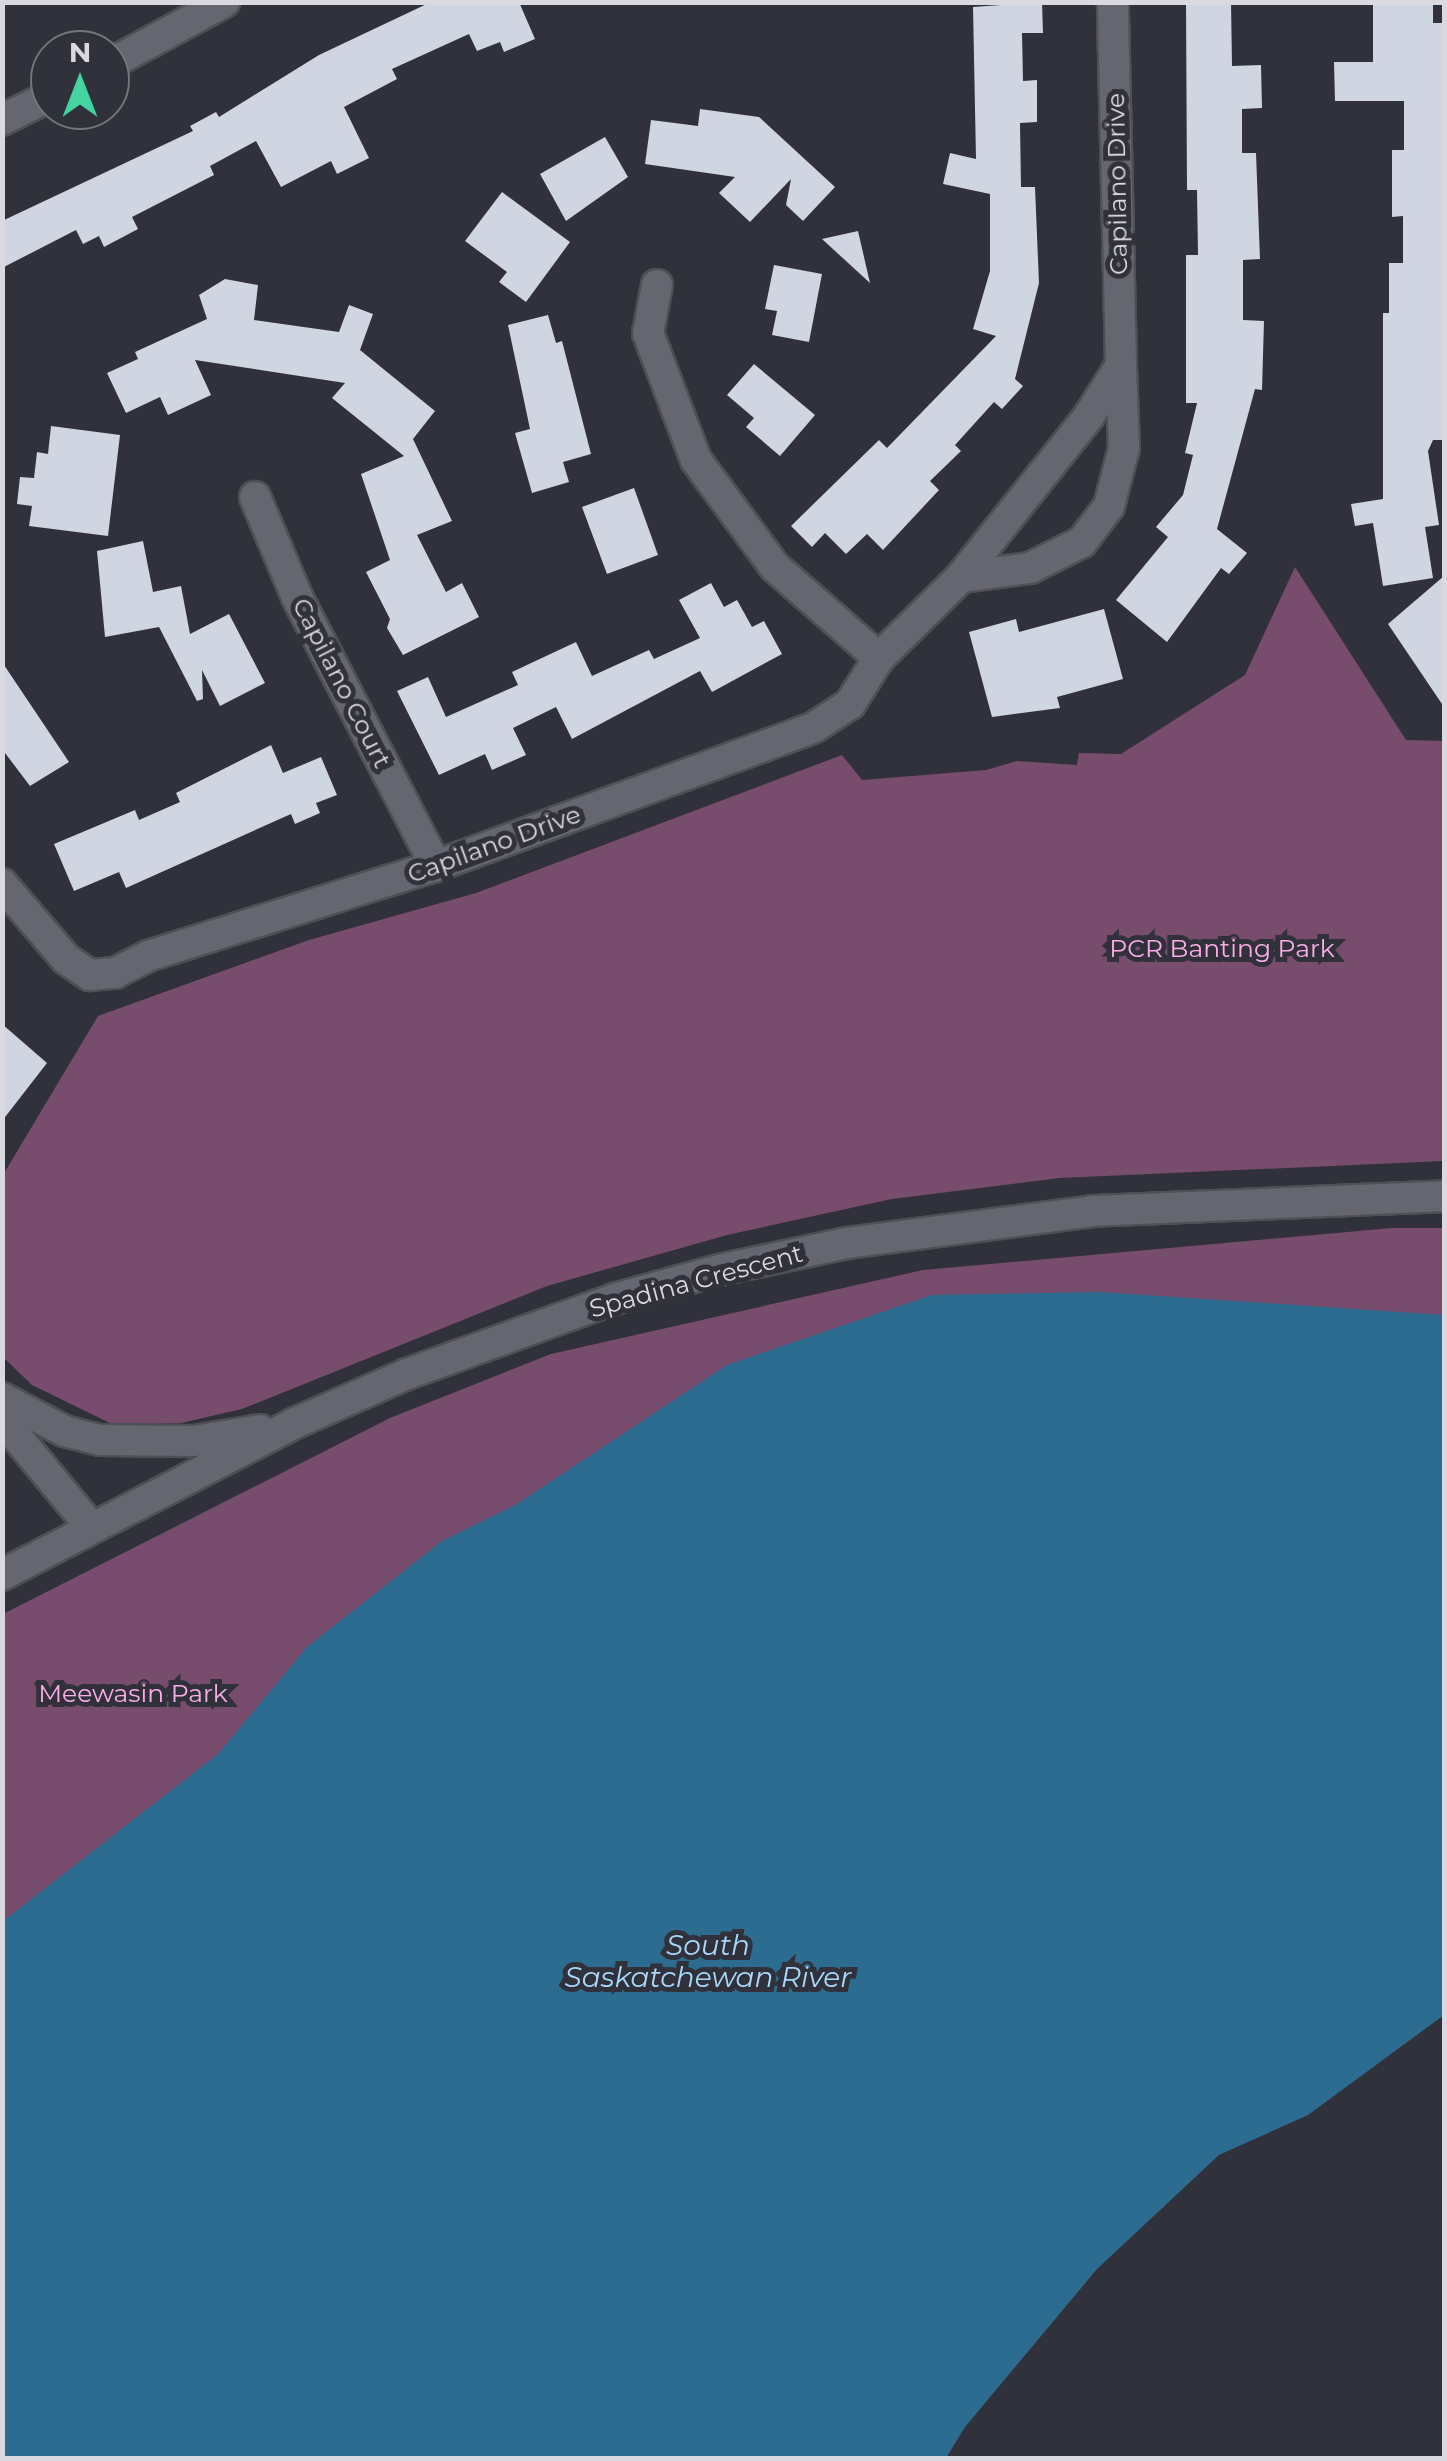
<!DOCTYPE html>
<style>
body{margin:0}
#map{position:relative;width:1447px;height:2461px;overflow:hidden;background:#31313b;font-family:Montserrat,sans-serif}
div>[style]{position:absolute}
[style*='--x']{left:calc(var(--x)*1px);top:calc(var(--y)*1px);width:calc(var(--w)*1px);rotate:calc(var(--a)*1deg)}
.green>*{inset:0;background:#784c6d}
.water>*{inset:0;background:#2d6c91}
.building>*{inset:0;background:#cfd5e1}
.roads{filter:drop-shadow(2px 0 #4f4f57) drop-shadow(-2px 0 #4f4f57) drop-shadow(0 2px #4f4f57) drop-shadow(0 -2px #4f4f57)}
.minor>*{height:30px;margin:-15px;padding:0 15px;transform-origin:15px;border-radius:15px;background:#666671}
span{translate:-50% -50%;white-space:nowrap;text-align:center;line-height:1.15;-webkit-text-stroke:10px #31313b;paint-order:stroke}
.street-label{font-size:25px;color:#d9d9df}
.park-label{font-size:25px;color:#fbade8}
.water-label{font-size:28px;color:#a6d8fa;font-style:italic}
.frame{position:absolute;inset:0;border:5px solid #d9d9df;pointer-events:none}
.north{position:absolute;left:30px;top:30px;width:100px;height:100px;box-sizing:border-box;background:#31313b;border:2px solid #74747d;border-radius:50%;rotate:0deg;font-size:28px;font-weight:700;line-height:40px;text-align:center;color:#d9d9df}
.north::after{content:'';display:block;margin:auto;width:35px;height:45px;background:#44d49f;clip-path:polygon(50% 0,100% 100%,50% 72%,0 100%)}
</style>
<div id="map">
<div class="green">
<i style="clip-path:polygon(1295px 567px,1406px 740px,1444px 741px,1444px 1161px,1059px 1178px,892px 1199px,727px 1235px,547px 1286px,242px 1409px,181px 1423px,114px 1425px,32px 1385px,3px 1357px,3px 1175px,98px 1016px,309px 940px,476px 893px,842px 755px,862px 780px,986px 770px,1017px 761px,1077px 765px,1079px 753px,1121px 754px,1245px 675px)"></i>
<i style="clip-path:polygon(1392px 1228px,1444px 1228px,1444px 1343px,3px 1981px,3px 1614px,390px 1418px,551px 1354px,923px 1270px)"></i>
</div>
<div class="water">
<i style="clip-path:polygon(1100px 1292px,1444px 1315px,1444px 2015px,1308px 2115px,1219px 2155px,1097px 2269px,965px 2427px,946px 2458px,3px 2458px,3px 1921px,218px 1754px,307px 1647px,442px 1541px,517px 1504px,727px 1365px,932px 1295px)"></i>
</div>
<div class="building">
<i style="clip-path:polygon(431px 2px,519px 2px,535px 39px,504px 52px,500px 42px,477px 51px,469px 34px,392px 69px,397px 79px,344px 107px,369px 158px,337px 174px,331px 161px,281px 187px,256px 141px,210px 166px,214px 175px,132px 217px,138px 229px,104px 247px,99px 236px,83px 244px,76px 230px,2px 268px,2px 221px,193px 131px,190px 126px,216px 112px,219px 117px,319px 55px)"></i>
<i style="clip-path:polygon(1042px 2px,1043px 33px,1022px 33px,1023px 81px,1037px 80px,1037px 122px,1020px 123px,1021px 187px,1035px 187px,1039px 283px,1015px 379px,1023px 386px,1002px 409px,994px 402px,955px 445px,961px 451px,930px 481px,939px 490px,883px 550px,867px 534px,846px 554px,825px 533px,812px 547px,791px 526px,879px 440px,887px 448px,996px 336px,973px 329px,990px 271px,990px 194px,943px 184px,950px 153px,976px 159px,973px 7px)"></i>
<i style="clip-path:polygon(1186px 2px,1231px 2px,1232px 66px,1261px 65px,1262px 108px,1242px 109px,1242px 153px,1256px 153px,1260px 259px,1243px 260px,1243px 320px,1264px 321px,1262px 390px,1255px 389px,1217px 529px,1247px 553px,1229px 574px,1221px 568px,1167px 642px,1116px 600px,1168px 537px,1156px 527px,1183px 495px,1193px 455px,1185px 453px,1197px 403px,1186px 403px,1186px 255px,1198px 255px,1197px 190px,1187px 190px)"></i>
<i style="clip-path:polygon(1433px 2px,1433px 23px,1444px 23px,1444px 440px,1433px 440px,1428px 451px,1439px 525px,1425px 527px,1433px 578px,1383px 586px,1373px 523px,1355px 526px,1351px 504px,1383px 499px,1383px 313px,1389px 313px,1389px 263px,1403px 263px,1403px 216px,1392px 217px,1392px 150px,1404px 150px,1404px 101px,1335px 101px,1334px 62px,1373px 62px,1373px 3px)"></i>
<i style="clip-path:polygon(700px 109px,759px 117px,835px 187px,803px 221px,786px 205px,791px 179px,750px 222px,719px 193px,735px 177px,645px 164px,651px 120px,698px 126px)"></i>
<i style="clip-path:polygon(605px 137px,628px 177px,566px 221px,540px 174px)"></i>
<i style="clip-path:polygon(502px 192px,570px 242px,526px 302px,499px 282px,507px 272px,465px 241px)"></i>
<i style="clip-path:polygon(858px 231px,870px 283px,822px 239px)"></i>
<i style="clip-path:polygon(774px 265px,822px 274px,809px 342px,772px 335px,777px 311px,765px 309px)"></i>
<i style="clip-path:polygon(225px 279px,258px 285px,254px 320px,339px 332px,349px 305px,373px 314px,360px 350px,435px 411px,413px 439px,452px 521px,417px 535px,446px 592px,462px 583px,479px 617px,403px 655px,387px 628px,390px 619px,366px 572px,390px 560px,361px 474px,404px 456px,332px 398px,345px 383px,195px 360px,211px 395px,168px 415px,160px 397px,126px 413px,107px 373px,138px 359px,135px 352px,207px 319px,199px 295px)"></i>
<i style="clip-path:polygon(548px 315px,556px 343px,562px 341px,591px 454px,563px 462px,569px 482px,532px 493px,515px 433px,530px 429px,508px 325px)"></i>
<i style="clip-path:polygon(754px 364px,815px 415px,780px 456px,746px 427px,754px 418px,727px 395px)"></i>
<i style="clip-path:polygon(51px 426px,120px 435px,108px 536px,29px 526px,32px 506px,17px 504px,20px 477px,34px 478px,37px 452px,48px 454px)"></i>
<i style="clip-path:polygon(634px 488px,658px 555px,607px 574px,582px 507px)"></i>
<i style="clip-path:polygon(143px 541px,153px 592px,181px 586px,190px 634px,229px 614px,265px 683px,220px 706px,202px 670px,203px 699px,197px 701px,159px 627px,105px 637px,97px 551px)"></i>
<i style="clip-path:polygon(1444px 576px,1444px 707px,1388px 624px)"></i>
<i style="clip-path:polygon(711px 583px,724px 607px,737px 600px,752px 627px,764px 621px,782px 654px,712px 692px,700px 671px,572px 739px,556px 707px,513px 728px,526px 755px,492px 770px,485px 754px,439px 775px,397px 691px,428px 677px,446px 717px,518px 685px,512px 672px,576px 642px,592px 676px,649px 650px,654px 659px,700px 638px,679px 600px)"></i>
<i style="clip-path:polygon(1104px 609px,1123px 679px,1057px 697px,1060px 708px,992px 717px,969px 632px,1016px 619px,1019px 632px)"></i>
<i style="clip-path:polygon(2px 662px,69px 762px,30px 786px,2px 749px)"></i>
<i style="clip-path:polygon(271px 745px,283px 773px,321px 757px,337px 795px,316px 803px,320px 813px,295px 824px,291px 814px,126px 888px,119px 872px,74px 891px,54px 844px,135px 810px,139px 820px,180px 802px,176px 793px)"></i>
<i style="clip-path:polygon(2px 1024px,47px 1063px,2px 1121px)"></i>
</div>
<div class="roads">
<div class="minor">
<i style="--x:110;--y:64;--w:130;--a:-28.5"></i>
<i style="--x:2;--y:120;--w:54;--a:-26.6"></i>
<i style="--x:657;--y:285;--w:49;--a:100.6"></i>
<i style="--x:648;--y:333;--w:136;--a:69.3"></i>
<i style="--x:696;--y:460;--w:133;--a:53.6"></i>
<i style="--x:775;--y:567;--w:138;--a:41.2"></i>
<i style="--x:255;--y:497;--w:108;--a:67.2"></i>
<i style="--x:297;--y:597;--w:303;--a:62.7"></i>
<i style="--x:961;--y:577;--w:70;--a:-7.4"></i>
<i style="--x:1030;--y:568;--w:58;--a:-26.6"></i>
<i style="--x:1082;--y:542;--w:45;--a:-53.1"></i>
<i style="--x:1109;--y:506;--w:60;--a:-75.5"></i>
<i style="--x:1124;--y:448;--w:83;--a:-92.1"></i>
<i style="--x:2;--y:884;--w:99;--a:49.5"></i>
<i style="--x:66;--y:959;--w:29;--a:34"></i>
<i style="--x:90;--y:975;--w:25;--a:-5"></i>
<i style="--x:115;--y:973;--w:37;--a:-27"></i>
<i style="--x:148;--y:956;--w:302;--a:-17.4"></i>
<i style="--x:436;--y:866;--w:401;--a:-20.1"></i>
<i style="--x:813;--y:728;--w:44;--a:-33"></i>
<i style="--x:850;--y:704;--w:54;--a:-57.8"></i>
<i style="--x:879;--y:658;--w:115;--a:-44.6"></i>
<i style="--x:961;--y:577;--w:206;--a:-51.5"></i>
<i style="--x:1089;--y:416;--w:60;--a:-57.9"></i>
<i style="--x:1121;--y:365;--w:363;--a:-91.3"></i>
<i style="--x:2;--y:1398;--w:70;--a:28"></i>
<i style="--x:64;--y:1431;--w:37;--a:14"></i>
<i style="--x:100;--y:1440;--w:94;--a:0.6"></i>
<i style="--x:194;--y:1441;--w:67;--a:-9.5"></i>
<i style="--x:2;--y:1419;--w:140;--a:50.5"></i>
<i style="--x:2;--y:1575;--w:328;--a:-27.4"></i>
<i style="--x:293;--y:1424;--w:124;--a:-23.7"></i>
<i style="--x:407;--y:1374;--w:220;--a:-19.9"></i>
<i style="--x:614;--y:1299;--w:109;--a:-15.4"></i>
<i style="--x:719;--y:1270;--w:131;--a:-11.9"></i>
<i style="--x:847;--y:1243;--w:247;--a:-7.4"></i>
<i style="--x:1092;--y:1211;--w:352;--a:-2.4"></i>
</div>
</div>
<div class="street-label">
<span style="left:1117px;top:184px;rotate:-91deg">Capilano Drive</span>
<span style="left:342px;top:683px;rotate:63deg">Capilano Court</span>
<span style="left:494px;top:844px;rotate:-20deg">Capilano Drive</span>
<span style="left:696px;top:1281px;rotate:-15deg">Spadina Crescent</span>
</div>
<div class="park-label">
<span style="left:1222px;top:948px">PCR Banting Park</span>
<span style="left:133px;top:1693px">Meewasin Park</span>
</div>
<div class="water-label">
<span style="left:708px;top:1961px">South<br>Saskatchewan River</span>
</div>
<div class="frame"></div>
<div class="north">N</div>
</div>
